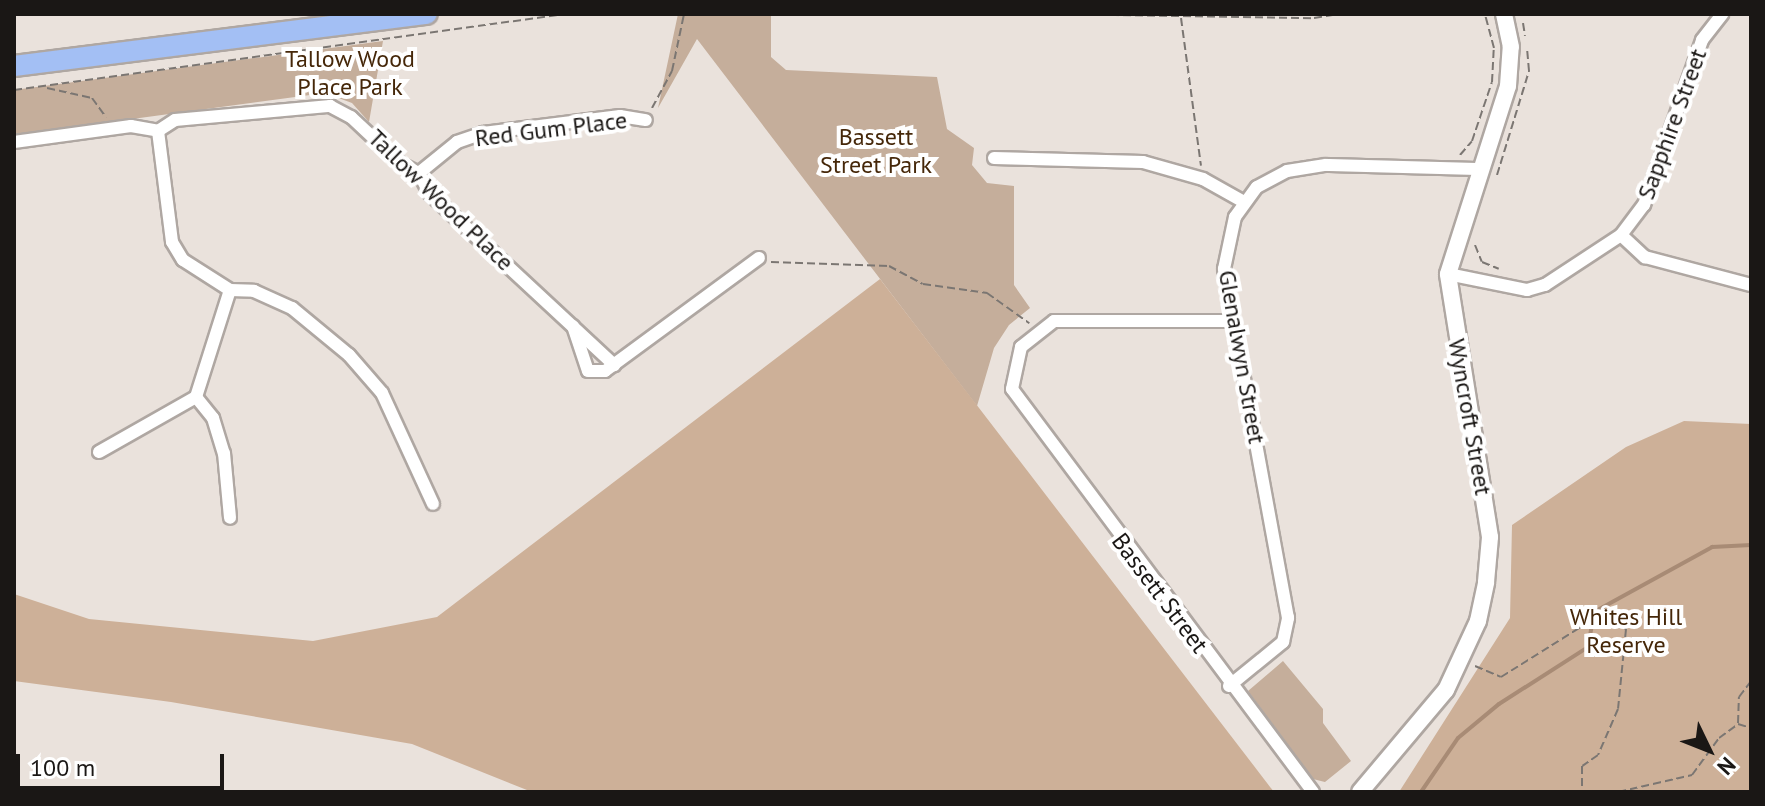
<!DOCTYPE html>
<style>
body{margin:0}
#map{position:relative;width:1765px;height:806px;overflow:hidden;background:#eae2dc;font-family:"PT Sans",sans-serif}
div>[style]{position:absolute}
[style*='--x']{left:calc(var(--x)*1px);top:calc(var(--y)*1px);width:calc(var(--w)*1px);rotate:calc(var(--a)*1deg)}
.green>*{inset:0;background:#c5ae9b}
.forest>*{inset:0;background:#cdb098}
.stream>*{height:4px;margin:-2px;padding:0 2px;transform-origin:2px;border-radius:2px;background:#a88b75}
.path>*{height:2px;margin-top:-1px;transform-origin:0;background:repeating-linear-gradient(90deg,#7b7672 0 8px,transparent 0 12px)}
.roads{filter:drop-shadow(2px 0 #afa7a2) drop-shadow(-2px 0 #afa7a2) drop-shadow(0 2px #afa7a2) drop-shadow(0 -2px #afa7a2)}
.minor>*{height:12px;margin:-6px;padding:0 6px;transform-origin:6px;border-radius:6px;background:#fff}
.tertiary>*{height:16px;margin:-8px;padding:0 8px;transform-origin:8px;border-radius:8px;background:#fff}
.primary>*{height:20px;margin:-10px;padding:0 10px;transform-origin:10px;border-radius:10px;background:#a3bff4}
span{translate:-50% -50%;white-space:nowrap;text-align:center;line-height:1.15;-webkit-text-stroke:8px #fff;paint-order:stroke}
.park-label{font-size:24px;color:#452709}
.street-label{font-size:24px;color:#1a1715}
.frame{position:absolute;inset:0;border:16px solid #1a1715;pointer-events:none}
.north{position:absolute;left:1669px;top:710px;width:80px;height:80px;-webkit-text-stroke:6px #fff;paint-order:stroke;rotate:133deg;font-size:22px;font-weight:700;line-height:32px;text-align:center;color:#1a1715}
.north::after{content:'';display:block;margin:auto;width:28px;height:36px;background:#1a1715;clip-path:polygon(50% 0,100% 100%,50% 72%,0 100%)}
.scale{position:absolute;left:16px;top:754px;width:208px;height:36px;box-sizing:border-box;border:4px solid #1a1715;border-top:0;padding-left:10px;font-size:24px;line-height:28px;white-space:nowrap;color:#1a1715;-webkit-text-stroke:6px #fff;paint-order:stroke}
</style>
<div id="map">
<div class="green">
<i style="clip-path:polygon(678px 14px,771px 14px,771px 57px,786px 70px,937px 77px,947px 129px,974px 148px,972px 165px,987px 183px,1014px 186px,1014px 285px,1030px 308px,1009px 325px,994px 348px,977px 406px,697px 39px,658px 108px)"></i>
<i style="clip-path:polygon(383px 41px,369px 122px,352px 103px,325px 93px,14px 135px,14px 90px)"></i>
<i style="clip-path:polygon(1283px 661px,1323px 709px,1323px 723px,1351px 761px,1325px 782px,1313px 779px,1248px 691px)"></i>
</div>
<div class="forest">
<i style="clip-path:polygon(880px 279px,1274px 792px,532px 792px,412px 744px,171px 702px,14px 681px,14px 594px,89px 619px,313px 641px,437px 617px)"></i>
<i style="clip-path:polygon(1684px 421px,1751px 424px,1751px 792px,1399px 792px,1510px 618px,1512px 525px,1626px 447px)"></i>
</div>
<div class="stream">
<i style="--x:1421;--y:792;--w:65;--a:-55.6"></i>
<i style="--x:1458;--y:738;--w:53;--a:-39.7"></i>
<i style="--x:1499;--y:704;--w:106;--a:-32.6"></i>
<i style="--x:1588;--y:647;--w:36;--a:-80"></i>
<i style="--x:1594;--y:612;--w:135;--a:-28.8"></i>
<i style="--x:1712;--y:547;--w:39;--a:-3"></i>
</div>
<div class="path">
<i style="--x:1051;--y:14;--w:263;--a:0.9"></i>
<i style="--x:1314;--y:18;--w:25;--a:-9"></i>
<i style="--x:1181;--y:18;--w:149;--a:82.3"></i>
<i style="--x:1523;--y:23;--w:13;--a:81"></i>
<i style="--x:47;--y:88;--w:46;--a:12.5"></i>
<i style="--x:92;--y:98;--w:24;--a:54"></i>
<i style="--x:14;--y:90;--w:556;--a:-7.85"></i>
<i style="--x:652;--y:108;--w:42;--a:-61.6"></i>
<i style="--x:672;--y:71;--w:58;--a:-78.1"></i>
<i style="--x:1460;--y:155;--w:18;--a:-49"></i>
<i style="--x:1472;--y:141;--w:62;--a:-71.3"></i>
<i style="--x:1492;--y:82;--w:34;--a:-87"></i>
<i style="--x:1494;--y:48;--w:35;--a:-105"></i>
<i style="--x:1497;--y:175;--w:109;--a:-72.9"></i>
<i style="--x:1529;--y:71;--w:21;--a:-95"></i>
<i style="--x:1475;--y:245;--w:18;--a:68"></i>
<i style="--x:1482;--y:262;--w:18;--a:22"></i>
<i style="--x:771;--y:262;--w:118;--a:1.9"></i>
<i style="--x:889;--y:266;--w:38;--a:28"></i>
<i style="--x:923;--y:284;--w:65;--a:8"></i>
<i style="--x:987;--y:293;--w:52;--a:35.5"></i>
<i style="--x:1475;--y:666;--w:28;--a:23"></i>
<i style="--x:1501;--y:677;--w:92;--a:-32.1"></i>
<i style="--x:1579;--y:628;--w:23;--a:-13"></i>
<i style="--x:1601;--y:623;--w:26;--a:13"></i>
<i style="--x:1626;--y:629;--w:80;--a:95.7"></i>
<i style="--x:1618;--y:709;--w:50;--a:113.5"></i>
<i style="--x:1598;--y:755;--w:19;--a:145"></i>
<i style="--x:1582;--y:766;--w:26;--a:90"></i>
<i style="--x:1738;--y:723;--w:26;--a:-88"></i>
<i style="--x:1739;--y:697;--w:20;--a:-53"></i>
<i style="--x:1618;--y:792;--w:76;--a:-12.9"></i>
<i style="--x:1692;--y:775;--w:46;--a:-53.9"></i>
<i style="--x:1719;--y:738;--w:24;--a:-36"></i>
<i style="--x:1738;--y:724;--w:14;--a:17"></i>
</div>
<div class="roads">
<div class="minor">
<i style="--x:158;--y:131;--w:112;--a:82.8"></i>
<i style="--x:172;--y:242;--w:21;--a:59"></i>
<i style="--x:183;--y:260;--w:56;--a:32.6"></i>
<i style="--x:230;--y:290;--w:24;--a:2"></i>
<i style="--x:254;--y:291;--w:42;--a:24.1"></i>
<i style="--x:292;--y:308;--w:74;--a:39.5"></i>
<i style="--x:349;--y:355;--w:50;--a:49"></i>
<i style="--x:382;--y:393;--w:122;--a:65.3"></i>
<i style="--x:14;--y:142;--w:118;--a:-7.8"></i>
<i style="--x:131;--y:126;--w:27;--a:10"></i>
<i style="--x:158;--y:131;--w:20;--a:-33"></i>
<i style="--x:175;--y:120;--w:156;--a:-5.2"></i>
<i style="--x:330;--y:106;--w:24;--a:28"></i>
<i style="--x:351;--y:117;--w:69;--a:43.2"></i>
<i style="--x:401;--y:164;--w:20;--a:27"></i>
<i style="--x:419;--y:173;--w:22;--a:63"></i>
<i style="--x:429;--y:193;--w:253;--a:42.9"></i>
<i style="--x:994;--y:158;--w:149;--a:1.5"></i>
<i style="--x:1143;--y:162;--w:62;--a:15.8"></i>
<i style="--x:1203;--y:179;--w:47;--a:29.3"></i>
<i style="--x:419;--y:173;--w:49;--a:-39.2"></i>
<i style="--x:457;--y:142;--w:28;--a:-19"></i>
<i style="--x:483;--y:133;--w:138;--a:-7.1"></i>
<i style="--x:620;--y:116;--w:26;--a:9"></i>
<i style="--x:1621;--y:235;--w:33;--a:43"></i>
<i style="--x:1645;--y:257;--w:110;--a:14.8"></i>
<i style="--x:1448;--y:274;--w:81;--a:11.4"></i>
<i style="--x:1527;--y:290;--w:19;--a:-16"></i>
<i style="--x:1545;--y:285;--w:91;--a:-33.3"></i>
<i style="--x:1621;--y:235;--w:38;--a:-53"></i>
<i style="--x:1644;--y:205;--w:175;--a:-70.6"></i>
<i style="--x:1702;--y:40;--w:33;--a:-52"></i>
<i style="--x:1232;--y:321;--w:178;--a:180"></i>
<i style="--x:1054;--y:321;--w:42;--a:141.8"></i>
<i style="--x:1021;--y:347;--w:43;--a:102.1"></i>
<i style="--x:1012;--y:389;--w:503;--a:53.24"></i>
<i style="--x:573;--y:326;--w:47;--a:71.6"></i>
<i style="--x:588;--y:371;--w:17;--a:0"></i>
<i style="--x:605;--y:371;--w:191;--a:-36.3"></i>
<i style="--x:196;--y:397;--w:27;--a:51"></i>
<i style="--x:213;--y:418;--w:37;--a:73"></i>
<i style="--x:224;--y:453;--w:65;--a:84.7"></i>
<i style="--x:99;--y:452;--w:112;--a:-29.6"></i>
<i style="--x:196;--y:397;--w:112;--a:-72.4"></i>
<i style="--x:1229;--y:686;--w:70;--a:-39.2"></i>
<i style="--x:1283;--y:642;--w:25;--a:-78"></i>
<i style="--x:1288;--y:618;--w:355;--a:-100.4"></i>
<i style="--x:1224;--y:269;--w:53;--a:-78.1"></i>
<i style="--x:1235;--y:217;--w:37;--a:-54"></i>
<i style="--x:1257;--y:187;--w:34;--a:-28"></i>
<i style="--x:1287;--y:171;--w:39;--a:-9"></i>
<i style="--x:1326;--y:165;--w:154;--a:1.5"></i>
</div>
<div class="tertiary">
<i style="--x:1360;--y:792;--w:133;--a:-49.9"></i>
<i style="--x:1446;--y:690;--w:76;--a:-65.1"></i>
<i style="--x:1478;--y:621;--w:40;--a:-78"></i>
<i style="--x:1486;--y:582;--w:45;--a:-84.9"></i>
<i style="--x:1490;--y:537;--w:266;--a:-99.1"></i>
<i style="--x:1448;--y:274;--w:197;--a:-72.3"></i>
<i style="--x:1508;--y:86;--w:39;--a:-86"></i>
<i style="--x:1511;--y:47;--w:34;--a:-102"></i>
</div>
<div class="primary">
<i style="--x:14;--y:66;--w:416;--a:-7.2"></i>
</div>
</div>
<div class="park-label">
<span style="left:350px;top:73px">Tallow Wood<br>Place Park</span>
<span style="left:876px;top:151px">Bassett<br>Street Park</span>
<span style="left:1626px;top:631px">Whites Hill<br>Reserve</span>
</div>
<div class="street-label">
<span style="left:1672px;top:124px;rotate:-70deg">Sapphire Street</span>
<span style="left:551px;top:129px;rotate:-7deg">Red Gum Place</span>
<span style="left:441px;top:200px;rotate:44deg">Tallow Wood Place</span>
<span style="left:1242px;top:357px;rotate:80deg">Glenalwyn Street</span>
<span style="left:1470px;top:417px;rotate:80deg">Wyncroft Street</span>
<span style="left:1160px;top:593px;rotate:53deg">Bassett Street</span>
</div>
<div class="frame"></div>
<div class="north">N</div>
<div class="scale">100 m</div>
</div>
